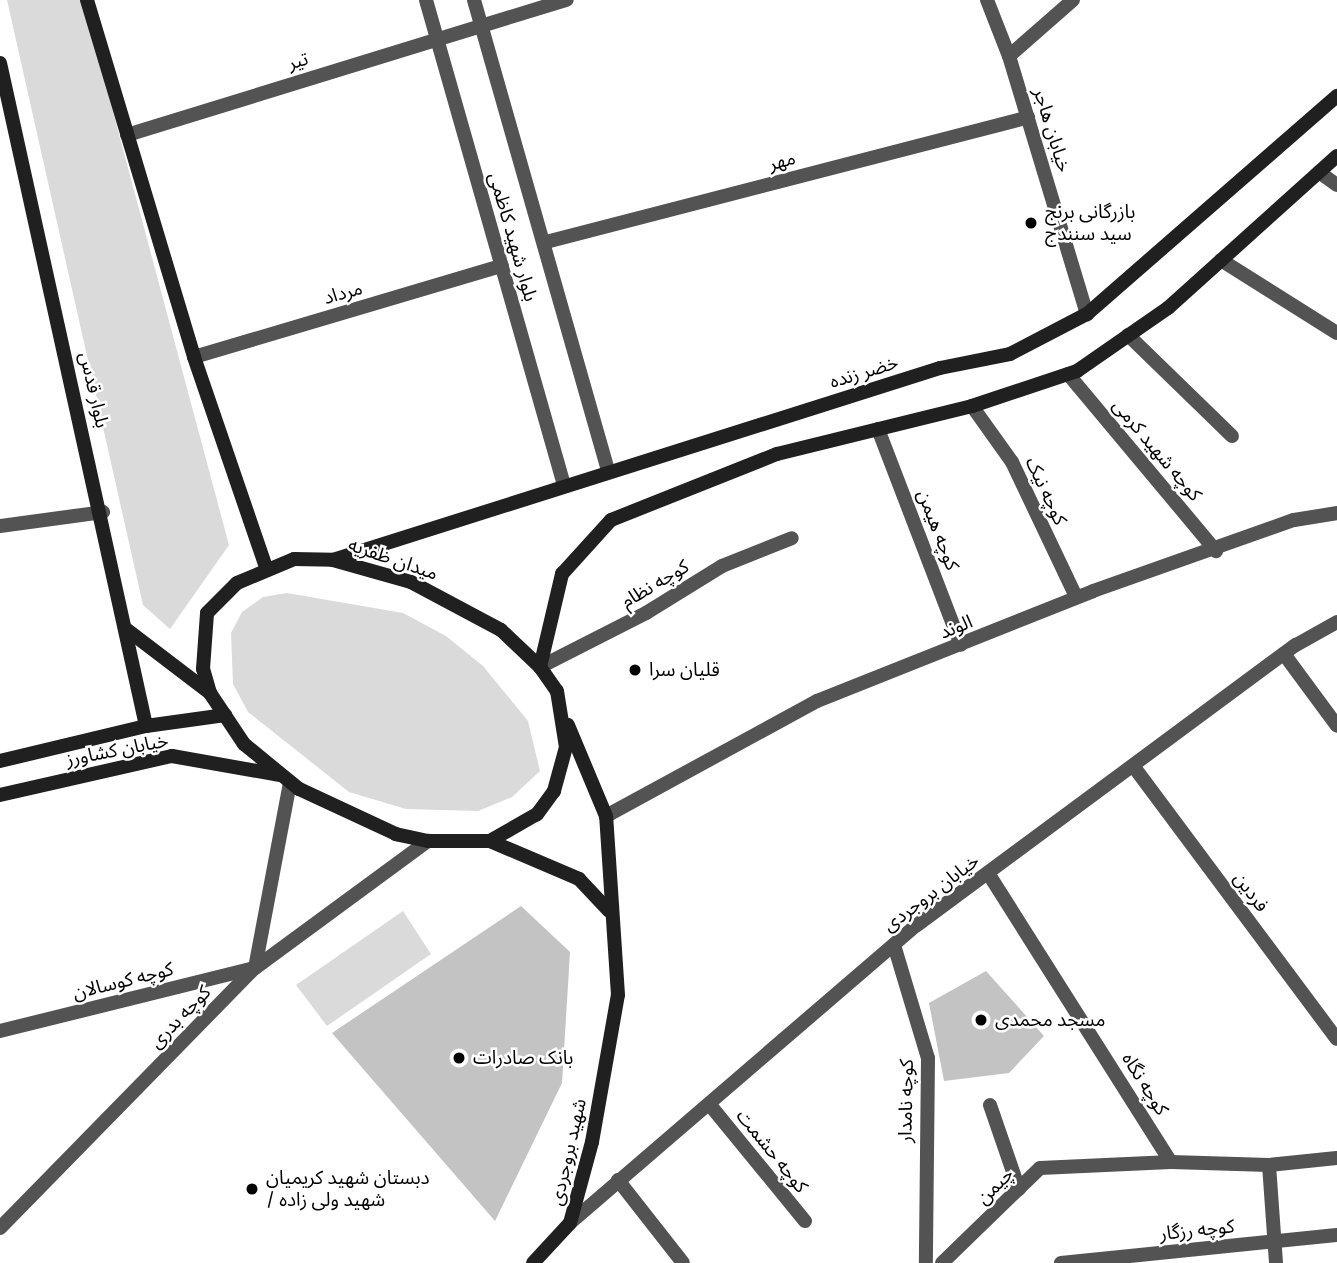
<!DOCTYPE html>
<meta charset="utf-8">
<style>
body{margin:0}
#map{position:relative;width:1337px;height:1263px;overflow:hidden;background:#fff;font-family:"Fira Sans Condensed","Noto Sans Arabic",sans-serif}
div>[style]{position:absolute}
[style*='--x']{left:calc(var(--x)*1px);top:calc(var(--y)*1px);width:calc(var(--w)*1px);rotate:calc(var(--a)*1deg)}
.green>*{inset:0;background:#dadada}
.building>*{inset:0;background:#c3c3c3}
.lane>*{height:14px;margin:-7px;padding:0 7px;transform-origin:7px;border-radius:7px;background:#535353}
.street>*{height:14px;margin:-7px;padding:0 7px;transform-origin:7px;border-radius:7px;background:#535353}
.secondary>*{height:14px;margin:-7px;padding:0 7px;transform-origin:7px;border-radius:7px;background:#202020}
.dots>*{width:19px;height:19px;translate:-50% -50%;box-sizing:border-box;border:4px solid #fff;border-radius:50%}
span{translate:-50% -50%;white-space:nowrap;text-align:center;line-height:1.15;-webkit-text-stroke:5px #fff;paint-order:stroke}
.street-label{font-size:19px;color:#000}
.poi-label{font-size:19px;color:#000}
.left{translate:0 -50%;text-align:left}
</style>
<div id="map">
<div class="green">
<i style="clip-path:polygon(7px 0,83px 0,229px 545px,170px 629px,143px 605px)"></i>
<i style="clip-path:polygon(287px 593px,403px 613px,446px 636px,483px 666px,528px 721px,540px 771px,512px 797px,478px 811px,406px 809px,349px 792px,248px 712px,233px 684px,231px 633px,242px 612px,263px 597px)"></i>
<i style="clip-path:polygon(403px 911px,431px 954px,327px 1026px,296px 985px)"></i>
</div>
<div class="building">
<i style="clip-path:polygon(521px 906px,570px 952px,562px 1083px,495px 1221px,332px 1033px)"></i>
<i style="clip-path:polygon(986px 971px,1044px 1036px,1009px 1073px,944px 1081px,929px 1003px)"></i>
</div>
<div class="lane">
<i style="--x:1319;--y:172;--w:22;--a:36"></i>
<i style="--x:1221;--y:260;--w:137;--a:32.2"></i>
<i style="--x:1128;--y:335;--w:145;--a:44.2"></i>
<i style="--x:1068;--y:374;--w:231;--a:50.1"></i>
<i style="--x:972;--y:406;--w:69;--a:54.5"></i>
<i style="--x:1012;--y:462;--w:149;--a:64.6"></i>
<i style="--x:1284;--y:654;--w:89;--a:53.6"></i>
<i style="--x:540;--y:667;--w:119;--a:-27"></i>
<i style="--x:646;--y:613;--w:89;--a:-31.7"></i>
<i style="--x:722;--y:566;--w:75;--a:-21.8"></i>
<i style="--x:1134;--y:767;--w:339;--a:53.3"></i>
<i style="--x:894;--y:945;--w:118;--a:73.3"></i>
<i style="--x:928;--y:1058;--w:205;--a:90.6"></i>
<i style="--x:710;--y:1105;--w:150;--a:50.7"></i>
<i style="--x:618;--y:1180;--w:105;--a:51.9"></i>
<i style="--x:1061;--y:1263;--w:277;--a:-5.8"></i>
</div>
<div class="street">
<i style="--x:426;--y:0;--w:504;--a:74.12"></i>
<i style="--x:474;--y:0;--w:489;--a:74.1"></i>
<i style="--x:987;--y:0;--w:60;--a:68.6"></i>
<i style="--x:1009;--y:56;--w:270;--a:73.2"></i>
<i style="--x:1009;--y:56;--w:85;--a:-41.2"></i>
<i style="--x:127;--y:135;--w:460;--a:-17.1"></i>
<i style="--x:546;--y:242;--w:498;--a:-14.5"></i>
<i style="--x:194;--y:357;--w:321;--a:-16.5"></i>
<i style="--x:878;--y:429;--w:231;--a:69"></i>
<i style="--x:0;--y:526;--w:104;--a:-7.7"></i>
<i style="--x:606;--y:816;--w:240;--a:-28.6"></i>
<i style="--x:817;--y:701;--w:297;--a:-21.7"></i>
<i style="--x:1093;--y:591;--w:213;--a:-19.5"></i>
<i style="--x:1294;--y:520;--w:44;--a:-9.2"></i>
<i style="--x:988;--y:873;--w:342;--a:57.7"></i>
<i style="--x:1171;--y:1162;--w:98;--a:1.8"></i>
<i style="--x:1269;--y:1165;--w:68;--a:-5.9"></i>
<i style="--x:255;--y:968;--w:189;--a:-79.3"></i>
<i style="--x:0;--y:1031;--w:262;--a:-13.9"></i>
<i style="--x:990;--y:1105;--w:89;--a:71"></i>
<i style="--x:1269;--y:1165;--w:98;--a:85.9"></i>
<i style="--x:570;--y:1223;--w:457;--a:-40.7"></i>
<i style="--x:917;--y:925;--w:471;--a:-36.5"></i>
<i style="--x:1296;--y:645;--w:47;--a:-29.3"></i>
<i style="--x:0;--y:1228;--w:364;--a:-45.6"></i>
<i style="--x:255;--y:968;--w:215;--a:-36.3"></i>
<i style="--x:942;--y:1263;--w:136;--a:-44.1"></i>
<i style="--x:1040;--y:1168;--w:131;--a:-2.6"></i>
</div>
<div class="secondary">
<i style="--x:87;--y:0;--w:373;--a:73.3"></i>
<i style="--x:194;--y:357;--w:222;--a:71.1"></i>
<i style="--x:0;--y:63;--w:679;--a:77.58"></i>
<i style="--x:294;--y:559;--w:39;--a:1"></i>
<i style="--x:333;--y:560;--w:81;--a:15.8"></i>
<i style="--x:411;--y:582;--w:102;--a:28.1"></i>
<i style="--x:501;--y:630;--w:54;--a:43.5"></i>
<i style="--x:540;--y:667;--w:29;--a:55"></i>
<i style="--x:557;--y:691;--w:57;--a:80.9"></i>
<i style="--x:566;--y:747;--w:46;--a:105.3"></i>
<i style="--x:554;--y:791;--w:29;--a:126"></i>
<i style="--x:537;--y:814;--w:54;--a:150.1"></i>
<i style="--x:490;--y:841;--w:62;--a:180"></i>
<i style="--x:428;--y:841;--w:33;--a:-168"></i>
<i style="--x:396;--y:834;--w:107;--a:-155.1"></i>
<i style="--x:299;--y:789;--w:71;--a:-140.7"></i>
<i style="--x:244;--y:744;--w:61;--a:-123.7"></i>
<i style="--x:210;--y:693;--w:25;--a:-106"></i>
<i style="--x:203;--y:669;--w:56;--a:-85.9"></i>
<i style="--x:207;--y:613;--w:42;--a:-45"></i>
<i style="--x:237;--y:583;--w:62;--a:-22.8"></i>
<i style="--x:333;--y:560;--w:637;--a:-17.55"></i>
<i style="--x:940;--y:368;--w:71;--a:-11.3"></i>
<i style="--x:1010;--y:354;--w:87;--a:-27.5"></i>
<i style="--x:1087;--y:314;--w:332;--a:-41.1"></i>
<i style="--x:126;--y:629;--w:106;--a:37.3"></i>
<i style="--x:540;--y:667;--w:96;--a:-76.7"></i>
<i style="--x:562;--y:574;--w:73;--a:-47.8"></i>
<i style="--x:611;--y:520;--w:179;--a:-21.7"></i>
<i style="--x:777;--y:454;--w:201;--a:-13.8"></i>
<i style="--x:972;--y:406;--w:111;--a:-18.4"></i>
<i style="--x:1077;--y:371;--w:111;--a:-34.7"></i>
<i style="--x:1168;--y:308;--w:227;--a:-42"></i>
<i style="--x:0;--y:761;--w:150;--a:-13.5"></i>
<i style="--x:146;--y:726;--w:80;--a:-7.9"></i>
<i style="--x:0;--y:795;--w:176;--a:-12.8"></i>
<i style="--x:172;--y:756;--w:110;--a:10"></i>
<i style="--x:490;--y:841;--w:97;--a:23.1"></i>
<i style="--x:579;--y:879;--w:44;--a:46.8"></i>
<i style="--x:533;--y:1263;--w:54;--a:-47.2"></i>
<i style="--x:570;--y:1223;--w:84;--a:-74.8"></i>
<i style="--x:592;--y:1142;--w:149;--a:-80"></i>
<i style="--x:618;--y:995;--w:179;--a:-93.8"></i>
<i style="--x:606;--y:816;--w:99;--a:-112.7"></i>
</div>
<div class="dots">
<i style="left:1031px;top:223px;background:#000"></i>
<i style="left:635px;top:670px;background:#000"></i>
<i style="left:981px;top:1020px;background:#000"></i>
<i style="left:459px;top:1058px;background:#000"></i>
<i style="left:252px;top:1189px;background:#000"></i>
</div>
<div class="street-label">
<span style="left:298px;top:61px;rotate:-17deg">تیر</span>
<span style="left:1052px;top:130px;rotate:73deg">خیابان هاجر</span>
<span style="left:782px;top:161px;rotate:-15deg">مهر</span>
<span style="left:513px;top:237px;rotate:74deg">بلوار شهید کاظمی</span>
<span style="left:343px;top:293px;rotate:-16deg">مرداد</span>
<span style="left:864px;top:372px;rotate:-17deg">خضر زنده</span>
<span style="left:94px;top:390px;rotate:77deg">بلوار قدس</span>
<span style="left:1157px;top:450px;rotate:50deg">کوچه شهید کرمی</span>
<span style="left:1046px;top:491px;rotate:65deg">کوچه نیک</span>
<span style="left:938px;top:530px;rotate:69deg">کوچه هیمن</span>
<span style="left:393px;top:559px;rotate:19deg">میدان ظفریه</span>
<span style="left:655px;top:584px;rotate:-31deg">کوچه نظام</span>
<span style="left:956px;top:627px;rotate:-22deg">الوند</span>
<span style="left:117px;top:750px;rotate:-11deg">خیابان کشاورز</span>
<span style="left:1251px;top:892px;rotate:53deg">فردین</span>
<span style="left:931px;top:893px;rotate:-37deg">خیابان بروجردی</span>
<span style="left:123px;top:981px;rotate:-14deg">کوچه کوسالان</span>
<span style="left:180px;top:1017px;rotate:-46deg">کوچه بدری</span>
<span style="left:1145px;top:1084px;rotate:58deg">کوچه نگاه</span>
<span style="left:906px;top:1101px;rotate:-89deg">کوچه نامدار</span>
<span style="left:772px;top:1151px;rotate:51deg">کوچه حشمت</span>
<span style="left:568px;top:1152px;rotate:-77deg">شهید بروجردی</span>
<span style="left:995px;top:1186px;rotate:-45deg">چیمن</span>
<span style="left:1197px;top:1230px;rotate:-6deg">کوچه رزگار</span>
</div>
<div class="poi-label">
<span class="left" style="left:1045px;top:223px">بازرگانی برنج<br>سید سنندج</span>
<span class="left" style="left:649px;top:670px">قلیان سرا</span>
<span class="left" style="left:995px;top:1020px">مسجد محمدی</span>
<span class="left" style="left:473px;top:1058px">بانک صادرات</span>
<span class="left" style="left:266px;top:1189px">دبستان شهید کریمیان<br>/ شهید ولی زاده</span>
</div>
</div>
